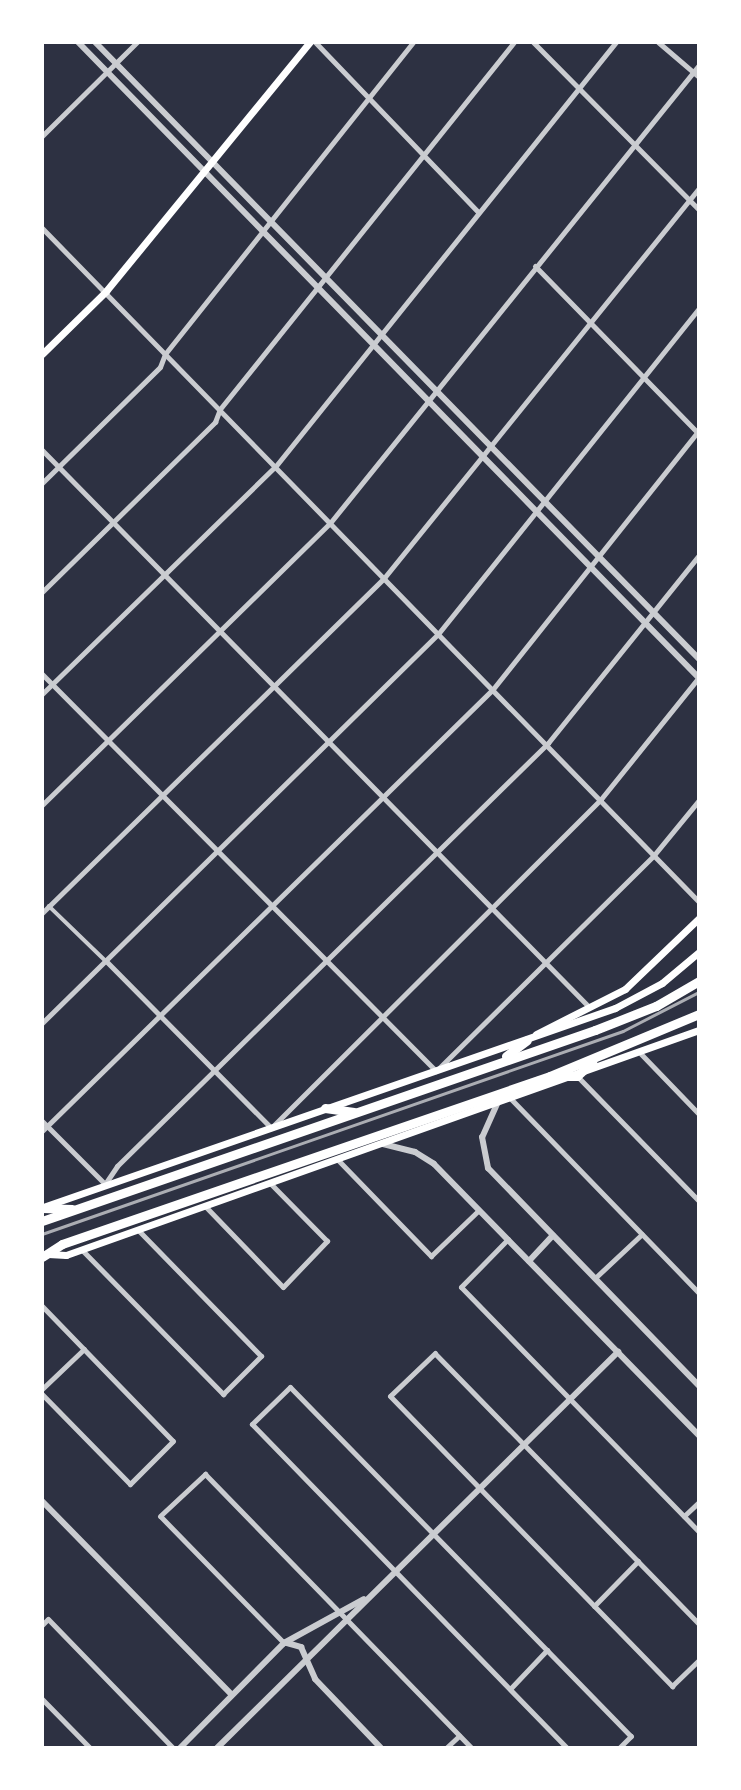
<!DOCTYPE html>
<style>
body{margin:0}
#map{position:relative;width:741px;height:1790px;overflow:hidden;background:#2d3142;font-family:"Alegreya Sans",sans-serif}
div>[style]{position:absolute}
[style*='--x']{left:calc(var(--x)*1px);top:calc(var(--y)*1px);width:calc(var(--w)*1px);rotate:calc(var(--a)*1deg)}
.pedestrian>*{height:3.5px;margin:-1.75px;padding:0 1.75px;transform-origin:1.75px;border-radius:1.75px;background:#caccd0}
.minor>*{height:5px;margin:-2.5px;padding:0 2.5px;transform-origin:2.5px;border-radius:2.5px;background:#caccd0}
.tertiary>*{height:6px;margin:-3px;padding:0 3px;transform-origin:3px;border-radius:3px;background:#caccd0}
.secondary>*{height:7px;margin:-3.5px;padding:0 3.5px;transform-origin:3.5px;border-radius:3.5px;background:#fff}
.motorway>*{height:9px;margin:-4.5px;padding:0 4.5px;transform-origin:4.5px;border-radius:4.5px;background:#fff}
.rail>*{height:2.5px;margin:-1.25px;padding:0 1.25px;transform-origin:1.25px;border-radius:1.25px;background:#abadb3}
span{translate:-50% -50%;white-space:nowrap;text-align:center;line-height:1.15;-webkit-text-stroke:6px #fff;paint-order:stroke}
.frame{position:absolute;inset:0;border:44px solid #fff;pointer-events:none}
</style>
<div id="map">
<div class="pedestrian">
<i style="--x:49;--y:906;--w:78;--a:44"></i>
</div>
<div class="minor">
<i style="--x:315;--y:42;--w:236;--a:46.2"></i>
<i style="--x:533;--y:42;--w:236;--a:45.3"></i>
<i style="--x:658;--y:42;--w:54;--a:40.5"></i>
<i style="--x:42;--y:136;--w:134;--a:-44.7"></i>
<i style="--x:42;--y:228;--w:941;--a:45.73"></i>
<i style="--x:535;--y:266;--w:235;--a:45.7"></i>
<i style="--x:42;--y:450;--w:779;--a:45.52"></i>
<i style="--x:42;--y:483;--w:165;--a:-44.5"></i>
<i style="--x:160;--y:367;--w:14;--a:-69"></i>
<i style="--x:165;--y:354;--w:399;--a:-51.5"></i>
<i style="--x:42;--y:592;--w:243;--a:-44.5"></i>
<i style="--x:215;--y:422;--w:14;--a:-69"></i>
<i style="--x:220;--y:409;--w:470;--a:-51.3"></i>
<i style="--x:42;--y:674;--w:559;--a:45.22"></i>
<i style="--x:436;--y:1071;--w:307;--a:-44.7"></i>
<i style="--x:654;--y:855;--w:71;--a:-50.7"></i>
<i style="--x:42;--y:694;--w:325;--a:-44.3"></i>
<i style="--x:275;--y:467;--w:545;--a:-51.26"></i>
<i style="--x:42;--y:805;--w:403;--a:-44.4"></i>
<i style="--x:330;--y:523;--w:588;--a:-51.14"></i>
<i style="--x:42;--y:913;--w:479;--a:-44.4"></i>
<i style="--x:384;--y:578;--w:501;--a:-51.07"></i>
<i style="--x:106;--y:961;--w:235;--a:45.3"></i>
<i style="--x:271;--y:1128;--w:466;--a:-44.9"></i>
<i style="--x:601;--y:799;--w:156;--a:-51.2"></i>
<i style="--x:42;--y:1023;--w:555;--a:-44.49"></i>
<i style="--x:438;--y:634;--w:418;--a:-51.3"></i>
<i style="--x:641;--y:1054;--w:83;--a:46"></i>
<i style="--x:577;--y:1076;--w:175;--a:45.7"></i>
<i style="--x:511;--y:1099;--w:270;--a:45.9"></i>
<i style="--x:42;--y:1121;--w:89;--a:45"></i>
<i style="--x:105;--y:1184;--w:22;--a:-56"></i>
<i style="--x:117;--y:1166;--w:604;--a:-44.46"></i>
<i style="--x:548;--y:743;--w:241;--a:-51.2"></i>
<i style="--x:42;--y:1131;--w:631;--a:-44.42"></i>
<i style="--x:493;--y:689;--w:331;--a:-51.5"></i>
<i style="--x:338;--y:1160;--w:134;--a:45.9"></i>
<i style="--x:431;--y:1256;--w:66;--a:-43.8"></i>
<i style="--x:205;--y:1206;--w:112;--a:46.1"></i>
<i style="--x:283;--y:1287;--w:64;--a:-46.3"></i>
<i style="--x:327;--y:1241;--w:81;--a:-134.5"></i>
<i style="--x:508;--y:1239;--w:67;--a:134.4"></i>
<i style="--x:461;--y:1287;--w:342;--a:45.8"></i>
<i style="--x:82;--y:1250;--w:202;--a:45.6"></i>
<i style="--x:223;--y:1394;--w:54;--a:-45"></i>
<i style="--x:261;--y:1356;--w:176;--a:-134.3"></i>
<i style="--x:595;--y:1278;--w:64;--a:-43.1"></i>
<i style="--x:42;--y:1306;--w:188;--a:45.9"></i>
<i style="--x:173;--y:1441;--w:61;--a:135"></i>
<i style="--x:130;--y:1484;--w:126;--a:-134.4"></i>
<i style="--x:42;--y:1389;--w:58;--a:-43.6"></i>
<i style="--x:684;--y:1516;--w:21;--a:-43"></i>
<i style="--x:594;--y:1606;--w:63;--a:-45.6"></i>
<i style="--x:699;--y:1624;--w:378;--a:-134.3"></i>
<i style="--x:435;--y:1353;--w:62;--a:136.3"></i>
<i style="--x:390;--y:1396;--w:405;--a:45.8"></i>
<i style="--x:672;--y:1686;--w:37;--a:-44"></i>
<i style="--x:42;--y:1625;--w:8;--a:-45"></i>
<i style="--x:48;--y:1619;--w:180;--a:45.9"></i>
<i style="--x:284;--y:1643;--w:177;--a:-134.3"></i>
<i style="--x:160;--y:1516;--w:62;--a:-43"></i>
<i style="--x:205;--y:1474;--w:382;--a:45.8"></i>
<i style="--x:510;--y:1689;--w:54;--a:-46.5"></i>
<i style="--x:42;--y:1699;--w:69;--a:45.6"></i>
<i style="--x:446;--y:1748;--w:18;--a:-43"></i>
<i style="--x:567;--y:1748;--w:452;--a:-134.2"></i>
<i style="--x:252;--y:1424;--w:53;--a:-44.2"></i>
<i style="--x:290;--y:1387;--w:488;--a:45.7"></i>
<i style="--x:631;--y:1736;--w:17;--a:135"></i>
</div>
<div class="tertiary">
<i style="--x:78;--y:42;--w:889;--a:45.68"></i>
<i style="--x:95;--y:42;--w:863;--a:45.61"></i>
<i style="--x:497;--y:1104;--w:36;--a:114"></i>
<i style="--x:482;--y:1137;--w:32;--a:79"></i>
<i style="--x:488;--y:1168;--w:303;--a:45.9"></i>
<i style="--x:383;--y:1144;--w:33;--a:14"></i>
<i style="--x:415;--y:1152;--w:22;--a:32"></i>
<i style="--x:434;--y:1164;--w:380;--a:45.7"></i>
<i style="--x:529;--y:1261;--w:35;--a:-47"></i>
<i style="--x:42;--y:1501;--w:270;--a:45.6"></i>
<i style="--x:287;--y:1643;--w:15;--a:16"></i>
<i style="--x:301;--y:1647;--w:35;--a:66"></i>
<i style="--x:315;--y:1679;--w:95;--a:46.3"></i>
<i style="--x:180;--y:1748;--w:148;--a:-45.3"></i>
<i style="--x:284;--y:1643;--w:91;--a:-28.8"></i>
<i style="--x:217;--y:1748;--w:564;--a:-44.64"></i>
</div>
<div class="secondary">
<i style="--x:42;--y:354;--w:90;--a:-44.5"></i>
<i style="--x:106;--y:291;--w:322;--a:-50.7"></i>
<i style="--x:536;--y:1034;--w:100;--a:-26.8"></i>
<i style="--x:625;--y:989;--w:103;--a:-43.8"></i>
<i style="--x:43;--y:1207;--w:606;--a:-19.18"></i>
<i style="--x:615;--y:1008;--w:53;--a:-28"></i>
<i style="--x:662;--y:983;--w:48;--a:-40"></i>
<i style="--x:48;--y:1254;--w:18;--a:3"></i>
<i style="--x:66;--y:1255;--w:672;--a:-19.57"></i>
</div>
<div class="motorway">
<i style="--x:506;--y:1056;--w:26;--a:-37"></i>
<i style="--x:556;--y:1076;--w:21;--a:0"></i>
<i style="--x:577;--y:1076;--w:21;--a:-43"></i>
<i style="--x:325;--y:1108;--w:29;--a:8"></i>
<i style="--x:42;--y:1208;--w:30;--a:2"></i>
<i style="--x:42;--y:1221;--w:585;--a:-19.05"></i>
<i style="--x:595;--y:1030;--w:66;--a:-21.5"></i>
<i style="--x:656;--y:1006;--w:50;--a:-30.2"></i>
<i style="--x:42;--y:1257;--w:24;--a:-33"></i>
<i style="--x:62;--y:1244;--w:516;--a:-19"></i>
<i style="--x:550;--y:1076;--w:161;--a:-22.6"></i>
</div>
<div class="rail">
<i style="--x:42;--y:1234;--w:615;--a:-19.26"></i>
<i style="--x:623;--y:1031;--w:85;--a:-27.2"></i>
</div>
<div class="frame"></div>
</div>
